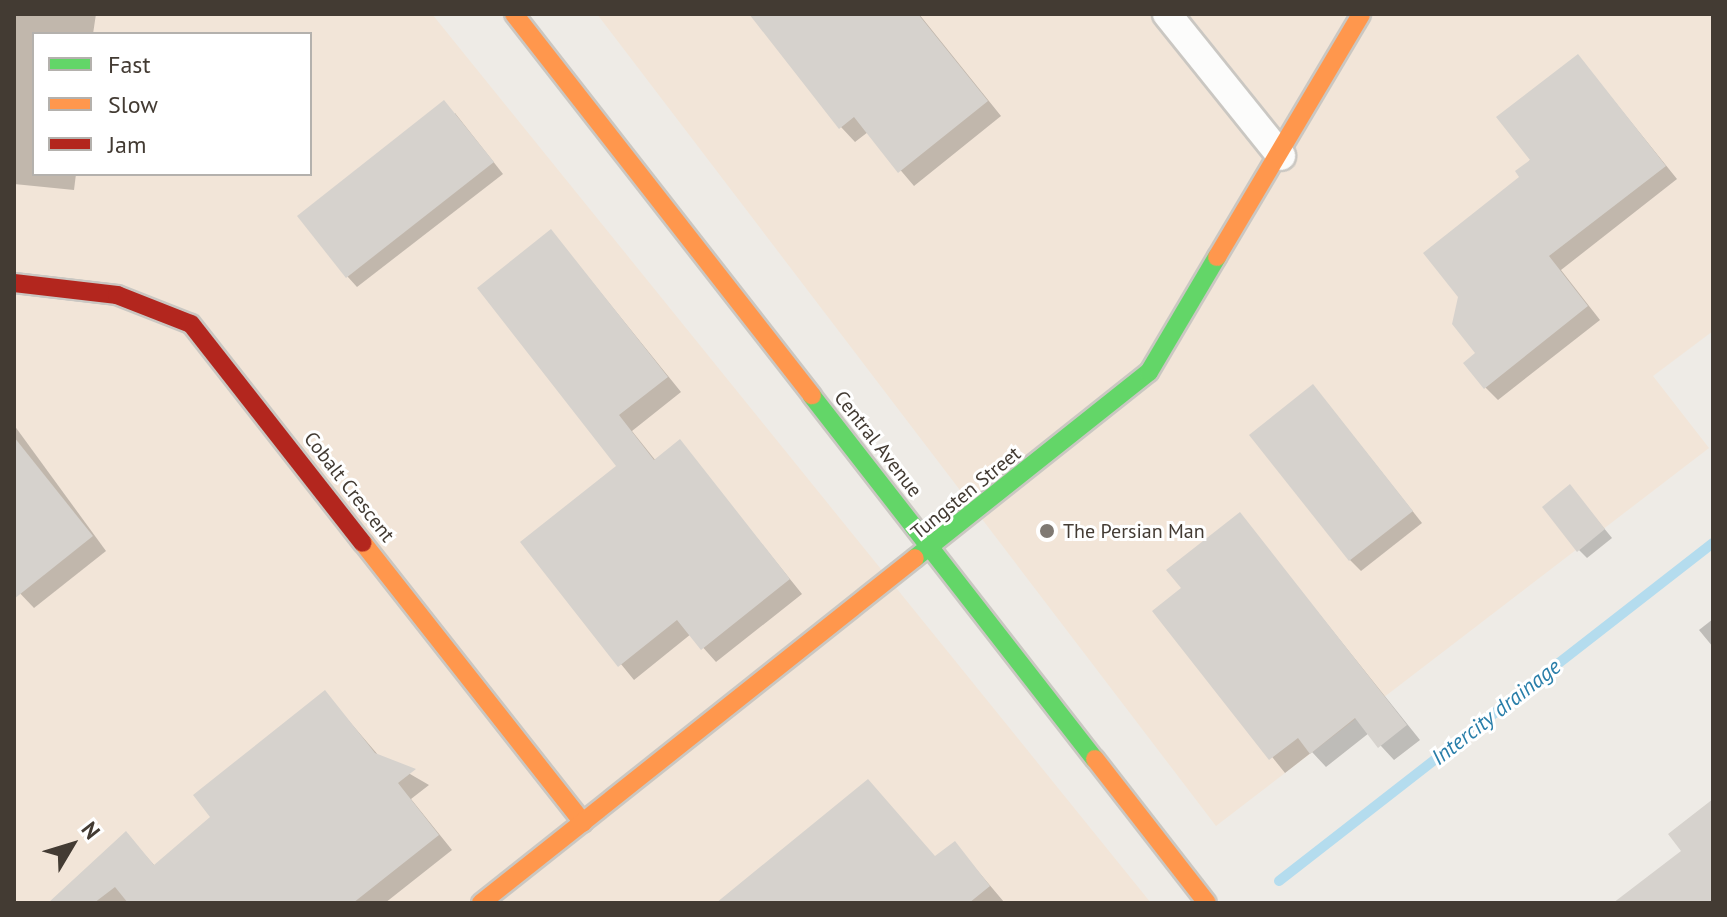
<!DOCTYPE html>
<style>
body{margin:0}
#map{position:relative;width:1727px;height:917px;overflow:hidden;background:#eeebe6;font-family:"PT Sans",sans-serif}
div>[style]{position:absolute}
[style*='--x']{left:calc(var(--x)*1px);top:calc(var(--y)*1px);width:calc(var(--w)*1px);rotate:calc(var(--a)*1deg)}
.commercial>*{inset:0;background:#f2e5d8}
.shadow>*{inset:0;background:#0003}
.stream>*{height:10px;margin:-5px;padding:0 5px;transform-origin:5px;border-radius:5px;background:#b4dcee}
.building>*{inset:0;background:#d6d2cd}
.roads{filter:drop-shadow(2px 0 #cac7c2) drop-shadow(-2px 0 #cac7c2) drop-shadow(0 2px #cac7c2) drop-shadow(0 -2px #cac7c2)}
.street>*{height:28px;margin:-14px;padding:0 14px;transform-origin:14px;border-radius:14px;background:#fcfcfb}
.fast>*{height:18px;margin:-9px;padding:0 9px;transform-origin:9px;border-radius:9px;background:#63d668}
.slow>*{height:18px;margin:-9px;padding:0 9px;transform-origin:9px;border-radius:9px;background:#ff974d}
.jam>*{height:18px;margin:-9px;padding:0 9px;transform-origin:9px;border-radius:9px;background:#b3261e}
.dots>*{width:22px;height:22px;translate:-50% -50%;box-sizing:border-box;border:4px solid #fff;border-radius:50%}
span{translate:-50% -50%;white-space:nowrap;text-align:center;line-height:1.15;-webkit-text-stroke:6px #fff;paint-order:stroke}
.street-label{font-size:20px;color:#433b33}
.poi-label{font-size:20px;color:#433b33}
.left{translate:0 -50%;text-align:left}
.water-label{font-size:22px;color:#297ea9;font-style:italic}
.frame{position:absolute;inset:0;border:16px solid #433b33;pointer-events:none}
.legend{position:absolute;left:32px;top:32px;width:280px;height:144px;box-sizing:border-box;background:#fff;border:2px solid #b4b1ad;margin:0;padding:10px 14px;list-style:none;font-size:24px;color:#433b33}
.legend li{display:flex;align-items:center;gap:16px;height:40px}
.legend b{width:40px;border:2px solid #b4b1ad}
.north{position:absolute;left:32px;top:805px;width:80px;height:80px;-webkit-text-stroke:6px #fff;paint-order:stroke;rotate:52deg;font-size:22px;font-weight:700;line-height:32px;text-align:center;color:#433b33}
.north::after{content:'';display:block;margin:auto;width:28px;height:36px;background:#433b33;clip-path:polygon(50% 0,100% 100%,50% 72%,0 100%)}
</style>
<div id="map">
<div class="commercial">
<i style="clip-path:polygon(evenodd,14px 14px,432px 14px,1151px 903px,14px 903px,14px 14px,34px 34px,310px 34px,310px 174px,34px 174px,34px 34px)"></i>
<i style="clip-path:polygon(597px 14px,1713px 14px,1713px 331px,1653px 376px,1709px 448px,1216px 826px)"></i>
</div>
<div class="shadow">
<i style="clip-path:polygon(14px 14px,96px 14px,93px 34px,34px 34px,34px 174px,76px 174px,74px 190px,14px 184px)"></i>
<i style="clip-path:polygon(752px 14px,919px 14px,1001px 116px,914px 186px,868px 132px,855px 142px,841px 127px)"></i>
<i style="clip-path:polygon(1578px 56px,1677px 179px,1561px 270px,1600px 320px,1498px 400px,1485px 387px,1478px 353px,1522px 177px)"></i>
<i style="clip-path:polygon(455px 113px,503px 174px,357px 287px,347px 276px)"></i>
<i style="clip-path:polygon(551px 231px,681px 392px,632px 431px,656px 461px,680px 442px,802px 594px,716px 662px,691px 634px,634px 680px,522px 543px,619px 466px)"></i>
<i style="clip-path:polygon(1323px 398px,1422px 523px,1361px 571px,1350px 560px)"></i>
<i style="clip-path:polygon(14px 425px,106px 551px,34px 608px,14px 587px)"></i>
<i style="clip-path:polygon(1577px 495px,1612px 538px,1587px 558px,1579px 550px)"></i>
<i style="clip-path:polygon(1240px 515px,1420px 740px,1394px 760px,1369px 733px,1326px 767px,1312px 752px,1285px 773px,1155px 611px,1184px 589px)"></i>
<i style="clip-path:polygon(1713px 619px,1713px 647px,1699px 630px)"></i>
<i style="clip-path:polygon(325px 693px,379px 756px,429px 785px,411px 799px,452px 850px,385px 903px,50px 903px,126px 834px,155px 866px,212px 817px)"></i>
<i style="clip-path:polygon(955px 844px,1004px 902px,718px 903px,936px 858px)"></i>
</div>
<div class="stream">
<i style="--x:1279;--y:881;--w:550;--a:-37.91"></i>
</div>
<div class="building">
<i style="clip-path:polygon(749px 14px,918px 14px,988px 101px,898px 173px,854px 117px,839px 129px)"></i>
<i style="clip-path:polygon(1578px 54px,1666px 166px,1549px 256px,1588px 306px,1484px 389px,1463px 363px,1475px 353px,1452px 324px,1458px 297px,1423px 253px,1519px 177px,1515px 171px,1530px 160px,1496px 117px)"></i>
<i style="clip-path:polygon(444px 100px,494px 162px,346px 278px,297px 216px)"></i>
<i style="clip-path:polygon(551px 229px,668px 377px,619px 415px,654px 460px,680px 439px,790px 579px,701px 650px,677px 620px,618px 667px,520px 542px,616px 466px,477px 288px)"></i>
<i style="clip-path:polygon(1313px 384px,1413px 511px,1349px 561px,1249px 435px)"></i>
<i style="clip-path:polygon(14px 437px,93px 536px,14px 599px)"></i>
<i style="clip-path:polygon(1570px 484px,1605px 529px,1577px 552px,1542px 507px)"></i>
<i style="clip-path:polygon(1240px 512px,1407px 725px,1378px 748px,1355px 718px,1310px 754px,1298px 738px,1269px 760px,1152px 611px,1181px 588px,1166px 570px)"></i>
<i style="clip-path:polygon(325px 690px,375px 753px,416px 769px,398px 783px,439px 835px,353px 903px,128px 903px,115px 887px,94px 903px,48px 903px,126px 831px,154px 865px,210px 817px,193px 795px)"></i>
<i style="clip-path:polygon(868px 779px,935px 856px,955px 841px,990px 886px,969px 903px,716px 903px)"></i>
<i style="clip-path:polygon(1713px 799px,1713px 903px,1613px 903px,1681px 851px,1668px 834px)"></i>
</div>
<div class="roads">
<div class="street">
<i style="--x:1167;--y:14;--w:182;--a:51.2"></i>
</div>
<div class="fast">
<i style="--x:812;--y:396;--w:460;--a:52.1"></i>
<i style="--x:915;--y:558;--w:299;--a:-38.5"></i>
<i style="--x:1149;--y:372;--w:134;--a:-59.4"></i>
</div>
<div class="slow">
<i style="--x:514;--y:14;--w:484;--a:52"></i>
<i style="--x:1217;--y:257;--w:282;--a:-59.3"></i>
<i style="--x:363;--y:543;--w:356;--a:51.8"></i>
<i style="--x:1095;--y:759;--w:182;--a:52.1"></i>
<i style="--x:481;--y:903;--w:554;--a:-38.48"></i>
</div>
<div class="jam">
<i style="--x:14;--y:283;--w:104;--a:6.6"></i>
<i style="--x:117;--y:295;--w:79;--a:21.4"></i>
<i style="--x:191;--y:324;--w:278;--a:51.9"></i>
</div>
</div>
<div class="dots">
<i style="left:1047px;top:531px;background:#7f7972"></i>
</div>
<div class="street-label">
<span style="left:878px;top:444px;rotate:52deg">Central Avenue</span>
<span style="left:349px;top:487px;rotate:52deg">Cobalt Crescent</span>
<span style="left:966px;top:493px;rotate:-39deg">Tungsten Street</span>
</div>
<div class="poi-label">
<span class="left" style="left:1063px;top:531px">The Persian Man</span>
</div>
<div class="water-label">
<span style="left:1496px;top:712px;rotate:-38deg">Intercity drainage</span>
</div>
<div class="frame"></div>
<ul class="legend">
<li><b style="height:10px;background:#63d668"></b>Fast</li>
<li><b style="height:10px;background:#ff974d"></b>Slow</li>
<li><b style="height:10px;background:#b3261e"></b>Jam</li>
</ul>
<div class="north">N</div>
</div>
